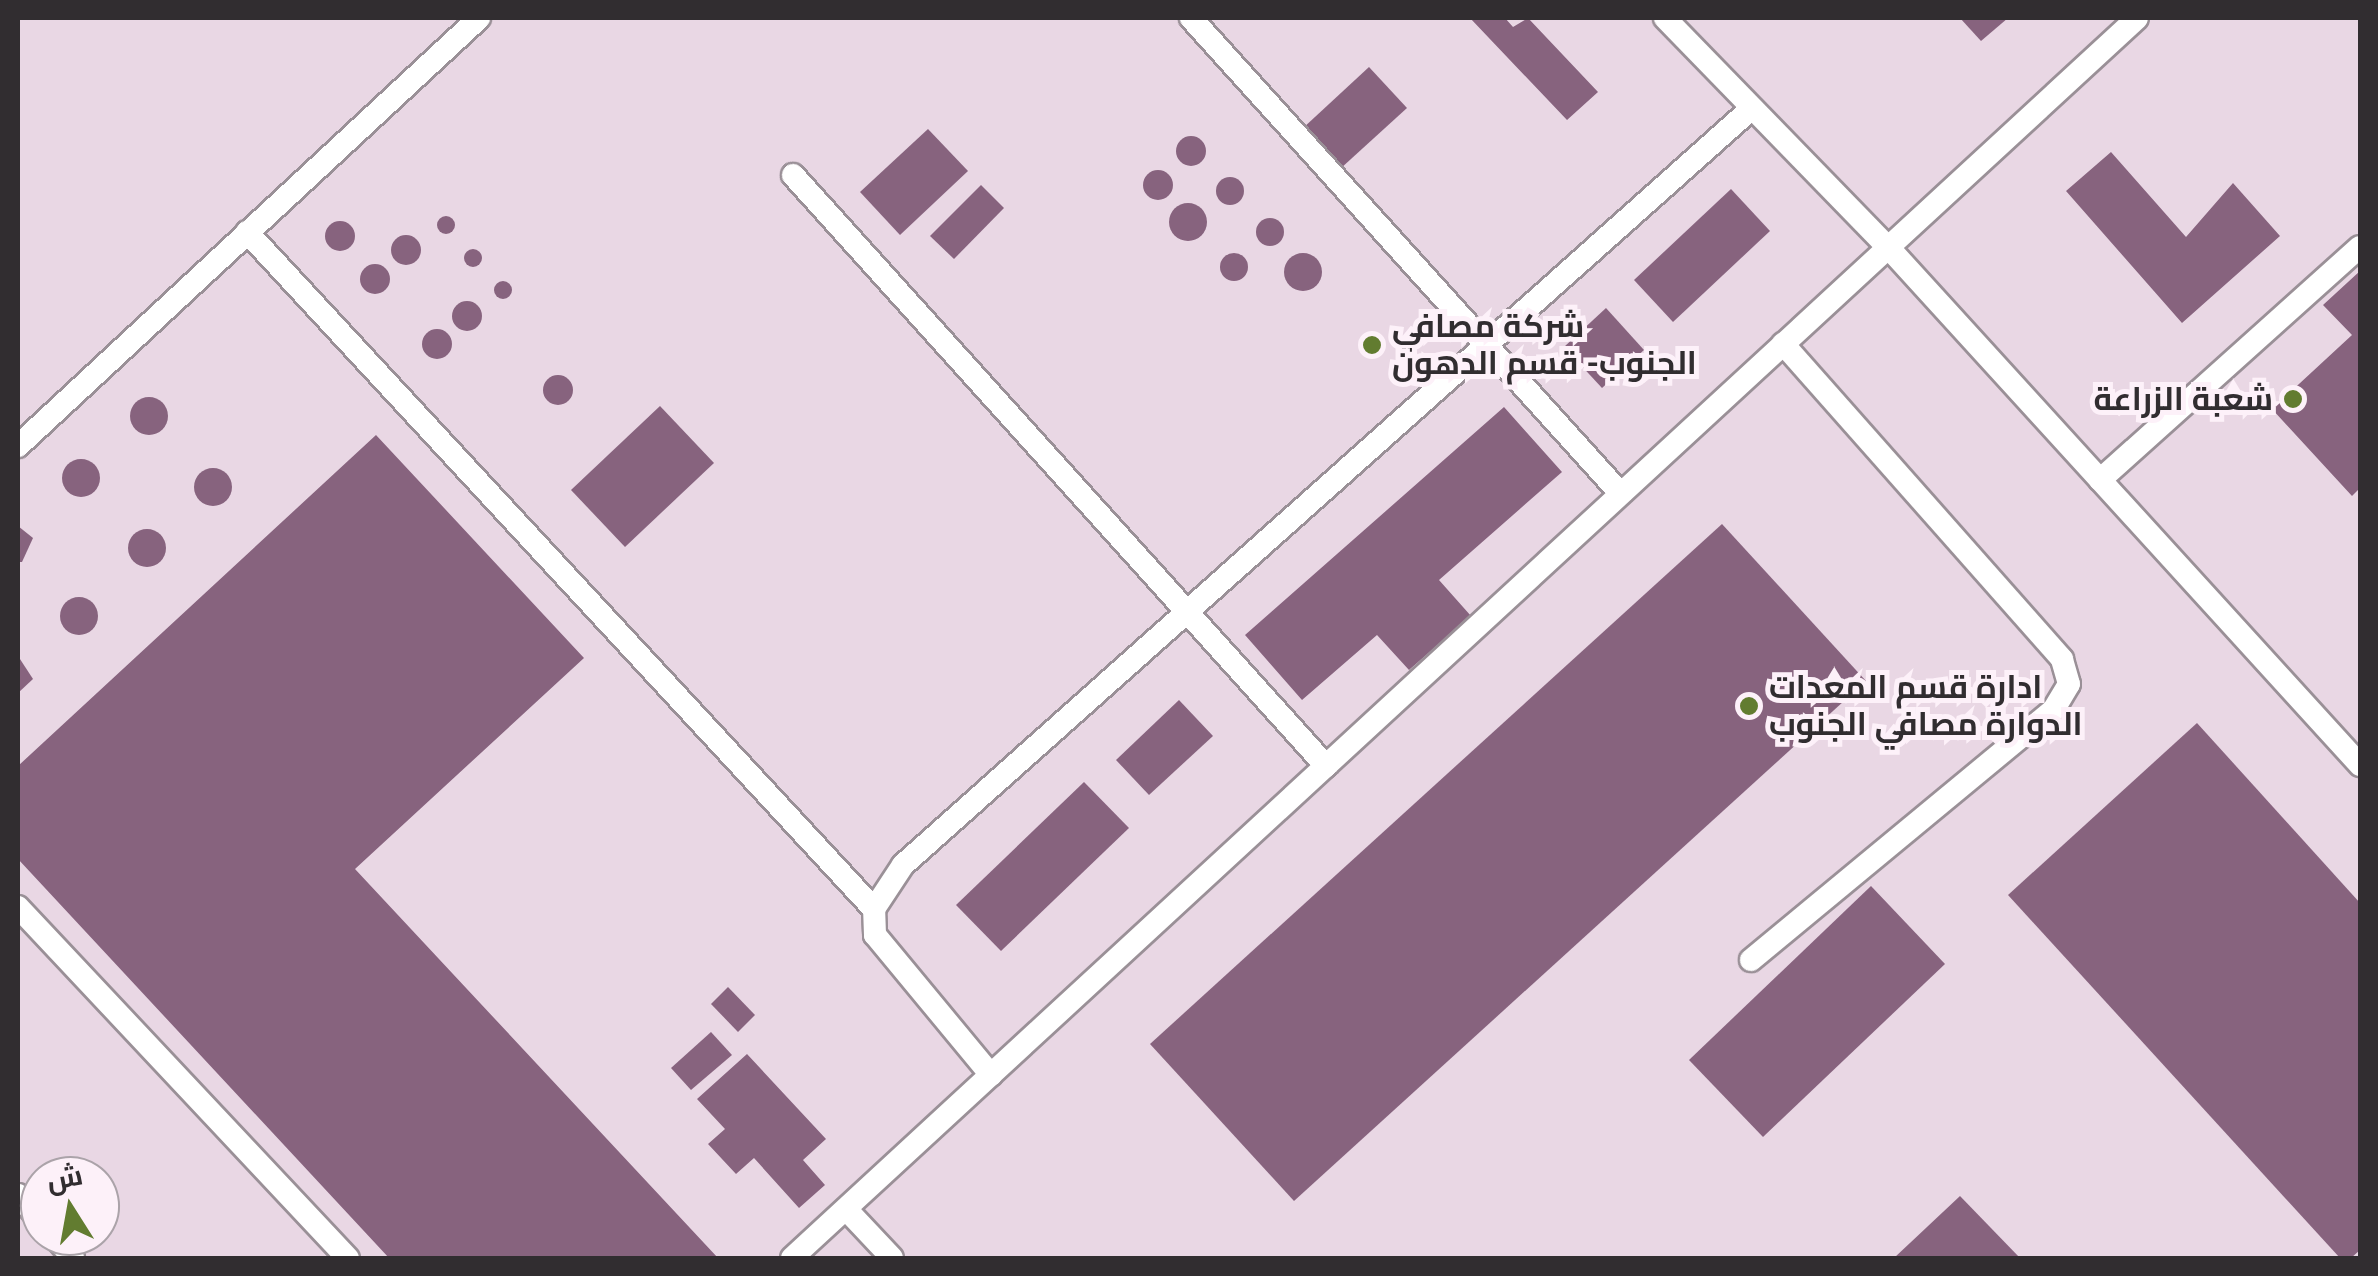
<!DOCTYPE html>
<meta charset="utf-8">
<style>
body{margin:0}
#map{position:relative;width:2378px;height:1276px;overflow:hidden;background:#efe4ec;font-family:Roboto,Cairo,sans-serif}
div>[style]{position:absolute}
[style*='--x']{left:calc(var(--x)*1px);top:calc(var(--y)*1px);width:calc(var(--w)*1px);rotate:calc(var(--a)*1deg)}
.built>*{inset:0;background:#e9d7e4}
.building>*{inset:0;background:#87637e}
.round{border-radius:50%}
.roads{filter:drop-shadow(2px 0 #9a9097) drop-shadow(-2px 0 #9a9097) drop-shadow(0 2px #9a9097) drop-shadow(0 -2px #9a9097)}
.service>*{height:22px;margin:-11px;padding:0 11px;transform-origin:11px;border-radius:11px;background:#fff}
.dots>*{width:28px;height:28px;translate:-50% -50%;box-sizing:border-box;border:5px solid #fdf1f9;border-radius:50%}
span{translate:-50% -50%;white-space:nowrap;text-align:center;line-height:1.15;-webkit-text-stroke:10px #fdf1f9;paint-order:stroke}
.poi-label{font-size:32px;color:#312d30;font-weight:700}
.left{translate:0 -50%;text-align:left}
.right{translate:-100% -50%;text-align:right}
.frame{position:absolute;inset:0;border:20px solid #312d30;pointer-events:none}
.north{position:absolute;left:20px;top:1156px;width:100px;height:100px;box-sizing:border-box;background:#fdf1f9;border:2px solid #aba3a9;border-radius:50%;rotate:349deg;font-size:28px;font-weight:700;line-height:40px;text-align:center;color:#312d30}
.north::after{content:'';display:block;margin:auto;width:35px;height:45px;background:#627c30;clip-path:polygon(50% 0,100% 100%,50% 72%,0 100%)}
</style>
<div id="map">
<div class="built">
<i style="clip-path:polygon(evenodd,18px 18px,2360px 18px,2360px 1258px,18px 1258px,18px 18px,40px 1176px,100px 1176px,100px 1236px,40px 1236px,40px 1176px)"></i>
</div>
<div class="building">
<i style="clip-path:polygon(1470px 18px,1505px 18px,1513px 27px,1528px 18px,1598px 92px,1567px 120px)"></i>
<i style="clip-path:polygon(1960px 18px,2008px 18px,1981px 41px)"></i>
<i style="clip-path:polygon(1369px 67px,1407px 108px,1340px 169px,1302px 129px)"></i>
<i style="clip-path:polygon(928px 129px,968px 171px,900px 235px,860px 192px)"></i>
<i class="round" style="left:1176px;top:136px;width:30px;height:30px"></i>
<i style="clip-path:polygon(2111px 152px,2186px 237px,2233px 183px,2280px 236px,2182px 323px,2066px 191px)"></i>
<i class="round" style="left:1143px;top:170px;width:30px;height:30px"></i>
<i class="round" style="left:1216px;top:177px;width:28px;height:28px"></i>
<i style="clip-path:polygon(981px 185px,1004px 208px,954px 259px,930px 236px)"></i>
<i style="clip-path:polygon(1731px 189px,1770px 231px,1673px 322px,1634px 280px)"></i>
<i class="round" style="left:1169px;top:203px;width:38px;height:38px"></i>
<i class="round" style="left:437px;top:216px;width:18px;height:18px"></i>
<i class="round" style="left:1256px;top:218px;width:28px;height:28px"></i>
<i class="round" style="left:325px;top:221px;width:30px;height:30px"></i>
<i class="round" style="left:391px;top:235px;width:30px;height:30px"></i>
<i class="round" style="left:464px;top:249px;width:18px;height:18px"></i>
<i class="round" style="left:1284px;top:253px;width:38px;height:38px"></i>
<i class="round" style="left:1220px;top:253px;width:28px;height:28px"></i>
<i class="round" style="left:360px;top:264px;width:30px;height:30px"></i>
<i style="clip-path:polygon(2360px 271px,2360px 488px,2352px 496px,2272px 409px,2352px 335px,2323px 305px)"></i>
<i class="round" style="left:494px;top:281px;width:18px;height:18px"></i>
<i class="round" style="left:452px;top:301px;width:30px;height:30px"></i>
<i style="clip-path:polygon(1606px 308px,1644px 350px,1602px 388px,1564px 347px)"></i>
<i class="round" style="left:422px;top:329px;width:30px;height:30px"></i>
<i class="round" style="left:543px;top:375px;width:30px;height:30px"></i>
<i class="round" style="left:130px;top:397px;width:38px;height:38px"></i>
<i style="clip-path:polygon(660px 406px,714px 463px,625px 547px,571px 490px)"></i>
<i style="clip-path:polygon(1504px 407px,1562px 472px,1439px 580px,1471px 616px,1409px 670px,1377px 635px,1302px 700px,1245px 635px)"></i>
<i style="clip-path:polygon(376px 435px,584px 658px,355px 869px,718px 1258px,389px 1258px,18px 859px,18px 766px)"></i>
<i class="round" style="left:62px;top:459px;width:38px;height:38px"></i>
<i class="round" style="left:194px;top:468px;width:38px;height:38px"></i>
<i style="clip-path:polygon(1722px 524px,1866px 681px,1294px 1201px,1150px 1044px)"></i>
<i style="clip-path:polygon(18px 526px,33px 538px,22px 562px,18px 562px)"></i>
<i class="round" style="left:128px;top:529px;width:38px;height:38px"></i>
<i class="round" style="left:60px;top:597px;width:38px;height:38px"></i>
<i style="clip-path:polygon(18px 656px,33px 679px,18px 693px)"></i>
<i style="clip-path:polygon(1179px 700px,1213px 736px,1149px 795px,1116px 760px)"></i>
<i style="clip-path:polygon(2197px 723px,2360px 903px,2360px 1250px,2351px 1258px,2340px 1258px,2008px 895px)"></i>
<i style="clip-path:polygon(1084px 782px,1129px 828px,1001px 951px,956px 905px)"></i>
<i style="clip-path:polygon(1871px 886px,1945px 964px,1763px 1137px,1689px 1060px)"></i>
<i style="clip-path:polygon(728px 987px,755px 1015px,738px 1032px,711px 1004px)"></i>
<i style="clip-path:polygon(711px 1032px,732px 1055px,691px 1090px,671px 1068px)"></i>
<i style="clip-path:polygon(747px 1054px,826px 1139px,803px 1160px,825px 1185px,799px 1208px,754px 1158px,736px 1174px,708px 1144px,725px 1129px,697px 1099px)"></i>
<i style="clip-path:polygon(1960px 1196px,2020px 1258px,1894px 1258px)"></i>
</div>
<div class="roads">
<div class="service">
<i style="--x:1191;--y:18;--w:641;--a:47.91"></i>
<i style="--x:1665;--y:18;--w:320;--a:45.8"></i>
<i style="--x:1888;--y:247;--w:701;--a:47.66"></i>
<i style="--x:793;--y:175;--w:796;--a:47.95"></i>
<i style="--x:247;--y:232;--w:923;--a:47.2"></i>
<i style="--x:18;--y:446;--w:629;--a:-42.87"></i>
<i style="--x:2100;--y:480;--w:349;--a:-41.9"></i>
<i style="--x:18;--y:907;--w:482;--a:46.8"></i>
<i style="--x:1751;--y:960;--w:393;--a:-39.6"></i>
<i style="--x:2054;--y:709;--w:29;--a:-59"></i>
<i style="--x:2069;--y:684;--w:26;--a:-106"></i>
<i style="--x:2062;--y:659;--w:421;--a:-131.5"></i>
<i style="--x:991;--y:1075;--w:182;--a:-129.6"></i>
<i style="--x:875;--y:935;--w:26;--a:-92"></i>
<i style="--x:874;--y:909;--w:53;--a:-56.6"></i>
<i style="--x:903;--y:865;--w:1136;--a:-41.72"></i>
<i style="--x:18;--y:1195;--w:33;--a:49"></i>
<i style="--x:846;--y:1209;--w:67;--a:46.8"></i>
<i style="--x:54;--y:1236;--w:29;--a:49"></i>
<i style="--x:792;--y:1258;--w:1829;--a:-42.67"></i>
</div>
</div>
<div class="dots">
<i style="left:1372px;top:345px;background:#627c30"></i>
<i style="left:2293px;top:399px;background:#627c30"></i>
<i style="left:1749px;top:706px;background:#627c30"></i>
</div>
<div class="poi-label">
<span class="left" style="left:1392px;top:345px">شركة مصافي<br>الجنوب- قسم الدهون</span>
<span class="right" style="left:2273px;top:399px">شعبة الزراعة</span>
<span class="left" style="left:1769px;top:706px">ادارة قسم المعدات<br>الدوارة مصافي الجنوب</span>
</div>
<div class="frame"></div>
<div class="north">ش</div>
</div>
